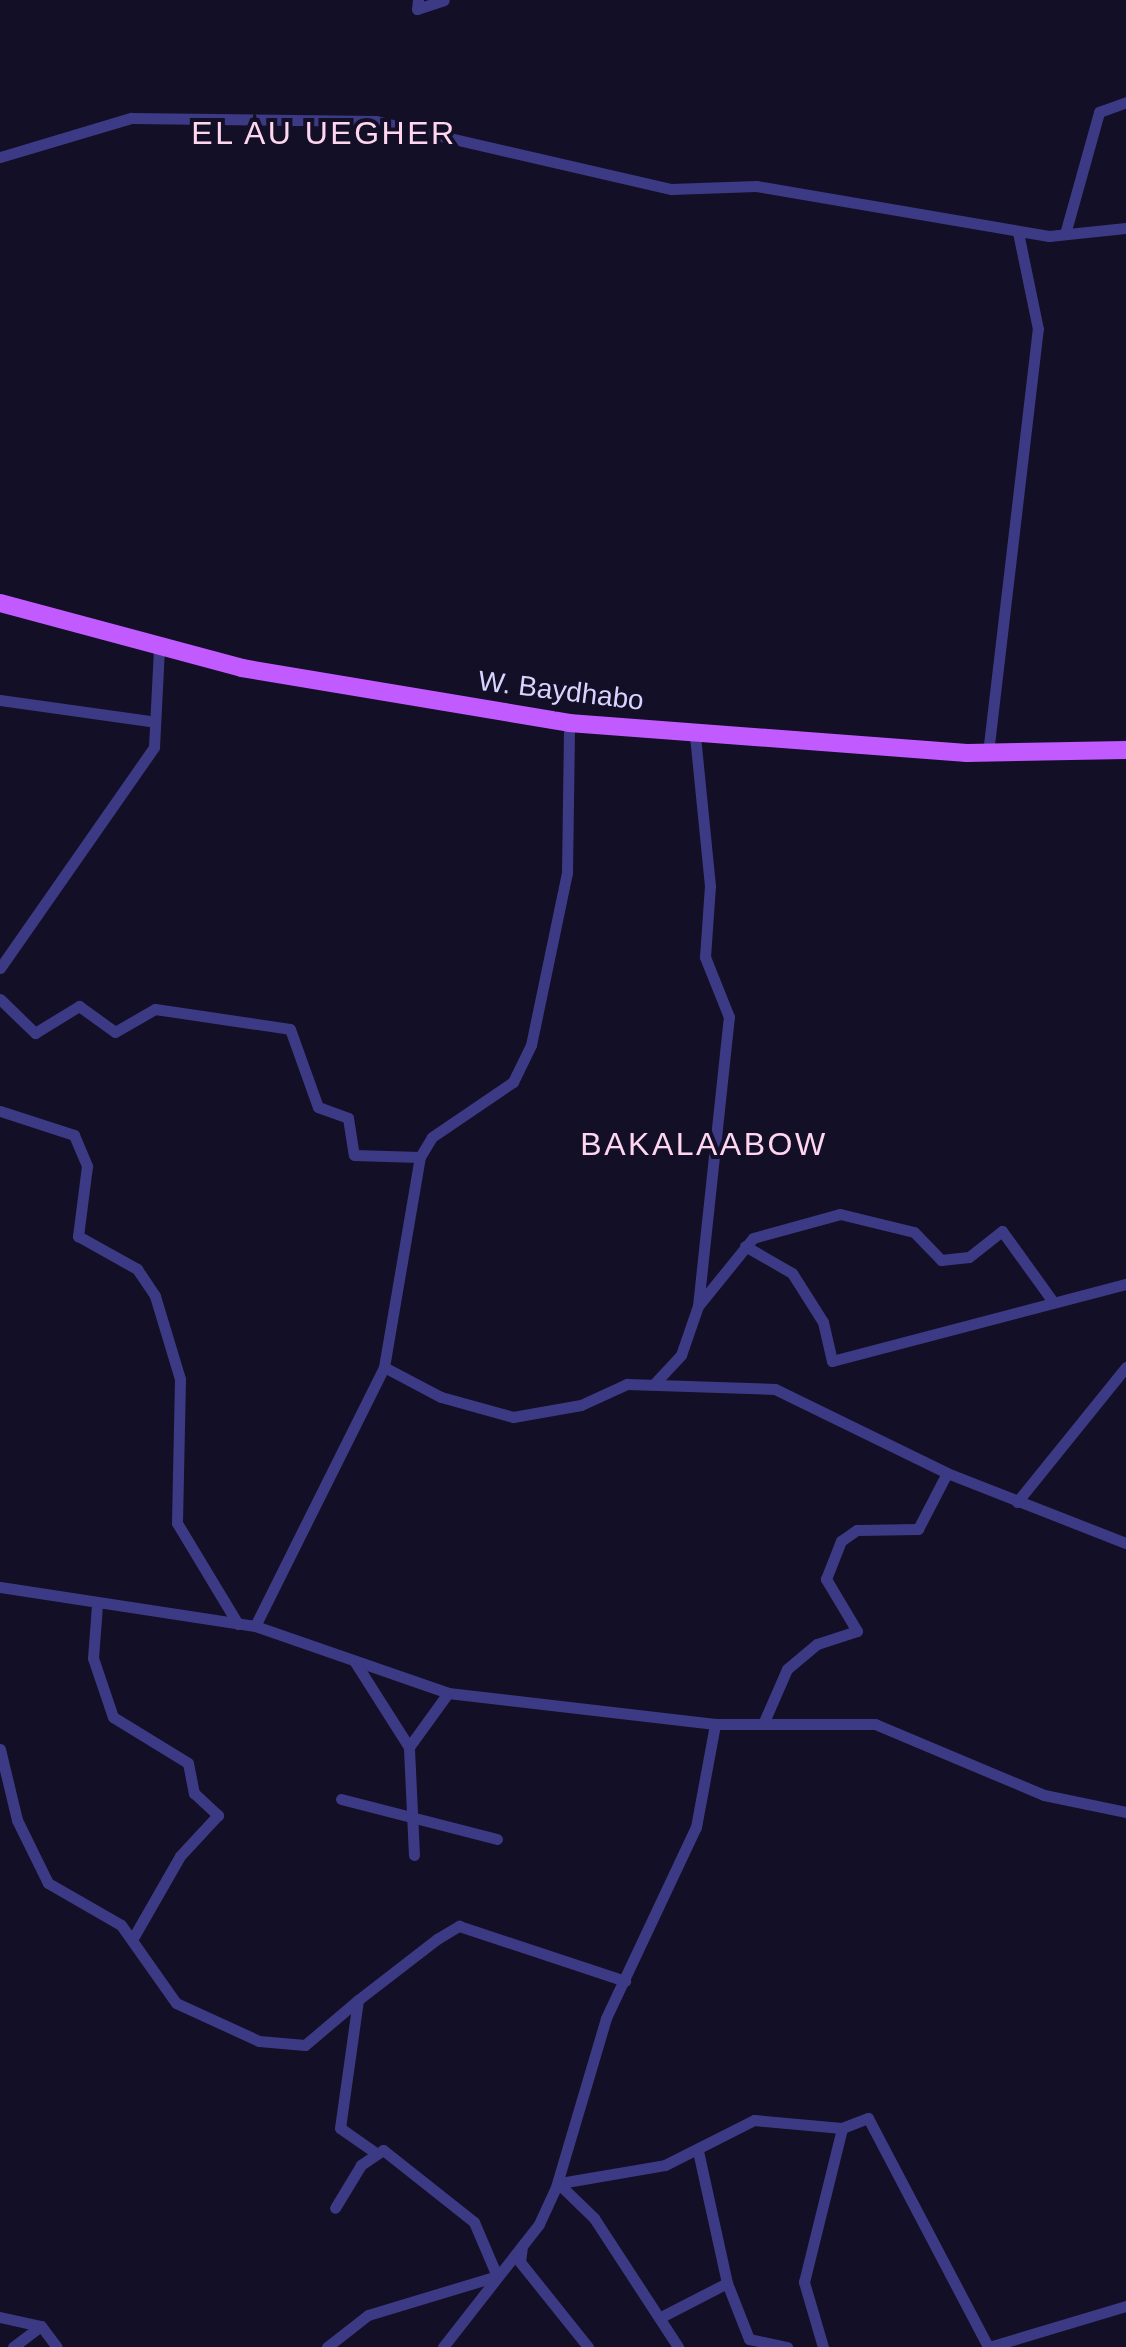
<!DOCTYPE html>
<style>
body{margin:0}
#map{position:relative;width:1126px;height:2347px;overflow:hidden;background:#130f26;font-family:Helvetica,sans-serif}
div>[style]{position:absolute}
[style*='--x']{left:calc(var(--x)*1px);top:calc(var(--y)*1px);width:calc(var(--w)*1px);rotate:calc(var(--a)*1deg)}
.minor>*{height:11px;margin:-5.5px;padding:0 5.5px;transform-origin:5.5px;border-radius:5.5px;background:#3d3a85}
.primary>*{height:18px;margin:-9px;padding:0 9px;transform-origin:9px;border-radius:9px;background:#c25bff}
span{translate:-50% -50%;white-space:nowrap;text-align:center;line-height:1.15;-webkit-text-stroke:8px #130f26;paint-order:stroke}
.street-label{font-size:28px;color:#d9d4ff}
.quarter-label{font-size:32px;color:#ffd6f0;letter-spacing:2.5px}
</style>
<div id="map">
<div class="minor">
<i style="--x:418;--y:0;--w:9;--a:96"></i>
<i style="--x:417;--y:9;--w:28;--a:-18"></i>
<i style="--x:0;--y:157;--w:137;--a:-16.6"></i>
<i style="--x:131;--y:118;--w:245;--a:0.7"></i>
<i style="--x:376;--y:121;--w:303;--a:13"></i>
<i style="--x:671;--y:189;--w:85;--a:-2"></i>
<i style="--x:756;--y:186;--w:297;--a:9.7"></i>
<i style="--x:1049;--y:236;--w:77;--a:-5.9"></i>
<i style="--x:1065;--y:234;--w:127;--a:-74.4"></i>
<i style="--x:1099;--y:112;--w:29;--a:-20"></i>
<i style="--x:0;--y:700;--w:151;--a:8"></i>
<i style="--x:988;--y:753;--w:427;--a:-83.3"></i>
<i style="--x:1038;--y:329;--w:99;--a:-101.7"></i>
<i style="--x:0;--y:968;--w:269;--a:-55.1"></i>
<i style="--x:154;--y:747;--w:100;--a:-87.1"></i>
<i style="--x:0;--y:999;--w:49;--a:44.2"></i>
<i style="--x:35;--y:1033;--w:52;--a:-31.5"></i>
<i style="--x:79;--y:1006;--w:44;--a:35.8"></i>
<i style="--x:115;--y:1032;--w:46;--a:-29.9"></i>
<i style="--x:155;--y:1009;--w:136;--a:8.4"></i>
<i style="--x:290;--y:1029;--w:83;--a:70.3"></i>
<i style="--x:318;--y:1107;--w:32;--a:20"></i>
<i style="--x:348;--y:1118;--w:37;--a:81"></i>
<i style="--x:354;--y:1155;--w:66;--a:1.7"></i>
<i style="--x:0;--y:1111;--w:78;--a:18"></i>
<i style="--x:74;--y:1135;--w:34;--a:67"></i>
<i style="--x:87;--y:1166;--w:71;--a:97.3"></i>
<i style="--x:78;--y:1236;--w:68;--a:29.2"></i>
<i style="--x:137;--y:1269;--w:32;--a:56"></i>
<i style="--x:155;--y:1296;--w:87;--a:73.2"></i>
<i style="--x:180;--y:1379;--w:144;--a:91.2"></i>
<i style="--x:177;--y:1523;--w:118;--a:58.9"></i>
<i style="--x:745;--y:1246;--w:54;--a:29.9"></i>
<i style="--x:792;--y:1273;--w:58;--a:57.7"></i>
<i style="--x:823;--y:1322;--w:40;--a:77"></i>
<i style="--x:832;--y:1361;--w:304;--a:-14.7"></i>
<i style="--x:698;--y:1306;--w:87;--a:-51"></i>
<i style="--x:753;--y:1238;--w:90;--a:-15.4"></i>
<i style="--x:840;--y:1214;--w:76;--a:13.7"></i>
<i style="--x:914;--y:1232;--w:39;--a:46"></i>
<i style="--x:941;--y:1260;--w:28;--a:-6"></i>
<i style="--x:969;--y:1257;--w:42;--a:-38.2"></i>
<i style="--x:1002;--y:1231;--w:84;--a:54.2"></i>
<i style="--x:384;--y:1367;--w:213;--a:-80.3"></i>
<i style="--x:420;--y:1157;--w:23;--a:-59"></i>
<i style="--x:432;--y:1137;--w:98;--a:-34.2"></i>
<i style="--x:513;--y:1082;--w:41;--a:-64.1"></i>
<i style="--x:531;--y:1045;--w:176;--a:-78.2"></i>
<i style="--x:567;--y:873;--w:150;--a:-89.2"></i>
<i style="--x:654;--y:1384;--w:40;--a:-47"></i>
<i style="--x:681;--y:1355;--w:52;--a:-70.9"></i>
<i style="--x:698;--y:1306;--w:291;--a:-83.9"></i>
<i style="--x:729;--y:1017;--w:65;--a:-111.8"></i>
<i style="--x:705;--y:957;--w:71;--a:-86"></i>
<i style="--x:710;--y:886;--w:152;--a:-95.7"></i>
<i style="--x:1017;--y:1502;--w:174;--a:-51.1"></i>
<i style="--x:0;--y:1587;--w:258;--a:8.7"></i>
<i style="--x:255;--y:1626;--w:204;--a:19.1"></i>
<i style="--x:448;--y:1693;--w:269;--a:6.6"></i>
<i style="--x:715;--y:1724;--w:160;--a:0"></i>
<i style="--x:875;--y:1724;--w:183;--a:22.8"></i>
<i style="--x:1044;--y:1795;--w:84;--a:11.7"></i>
<i style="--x:97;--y:1605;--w:53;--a:94.3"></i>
<i style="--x:93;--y:1658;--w:62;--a:71.3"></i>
<i style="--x:113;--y:1717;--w:88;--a:31.5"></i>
<i style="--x:188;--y:1763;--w:31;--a:79"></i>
<i style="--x:194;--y:1793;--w:33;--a:43"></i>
<i style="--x:218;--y:1815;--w:56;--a:132.8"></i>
<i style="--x:180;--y:1856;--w:95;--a:119.8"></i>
<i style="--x:255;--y:1626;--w:289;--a:-63.5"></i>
<i style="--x:384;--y:1367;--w:64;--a:27.8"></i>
<i style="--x:441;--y:1397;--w:75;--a:15.5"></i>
<i style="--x:513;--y:1417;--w:69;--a:-10"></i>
<i style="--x:581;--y:1405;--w:51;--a:-24.5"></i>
<i style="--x:627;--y:1384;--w:148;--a:1.9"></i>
<i style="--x:775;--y:1389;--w:191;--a:26"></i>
<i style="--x:947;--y:1473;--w:192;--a:21.4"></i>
<i style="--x:355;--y:1662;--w:101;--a:57.6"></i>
<i style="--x:763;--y:1724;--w:60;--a:-66.4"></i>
<i style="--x:787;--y:1669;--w:39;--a:-40"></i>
<i style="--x:817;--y:1644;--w:42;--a:-18"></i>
<i style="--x:857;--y:1631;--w:61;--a:-120.8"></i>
<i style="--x:826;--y:1579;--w:41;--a:-68.5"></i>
<i style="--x:841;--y:1541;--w:19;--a:-35"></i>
<i style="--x:857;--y:1530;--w:61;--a:-0.9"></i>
<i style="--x:918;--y:1529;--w:63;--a:-62.6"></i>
<i style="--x:0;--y:1749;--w:73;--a:76.5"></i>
<i style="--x:17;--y:1820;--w:70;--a:63.8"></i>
<i style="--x:48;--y:1883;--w:84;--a:29.9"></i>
<i style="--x:121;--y:1925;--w:95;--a:54.8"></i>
<i style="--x:176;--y:2003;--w:91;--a:24.6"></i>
<i style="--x:259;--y:2041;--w:46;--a:5"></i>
<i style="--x:305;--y:2045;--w:70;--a:-40.3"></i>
<i style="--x:341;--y:1799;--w:161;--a:14.4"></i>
<i style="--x:414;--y:1855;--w:108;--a:-92.7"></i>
<i style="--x:409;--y:1747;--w:67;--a:-54.2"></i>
<i style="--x:373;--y:2151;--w:40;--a:-145.1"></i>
<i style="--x:340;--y:2128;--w:129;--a:-82"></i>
<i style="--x:358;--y:2000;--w:100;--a:-37.7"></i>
<i style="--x:437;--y:1939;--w:26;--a:-31"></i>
<i style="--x:459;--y:1926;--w:175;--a:18.3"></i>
<i style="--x:698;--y:2151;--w:135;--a:77.6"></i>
<i style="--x:566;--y:2182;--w:100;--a:-9.7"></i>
<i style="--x:665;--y:2165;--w:100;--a:-26.8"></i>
<i style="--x:754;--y:2120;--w:88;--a:5.2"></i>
<i style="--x:842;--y:2128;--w:28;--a:-21"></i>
<i style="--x:868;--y:2118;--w:259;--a:62.3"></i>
<i style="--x:560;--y:2185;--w:47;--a:44.1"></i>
<i style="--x:594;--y:2218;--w:154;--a:56.9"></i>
<i style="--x:522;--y:2246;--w:16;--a:97"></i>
<i style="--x:520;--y:2262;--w:109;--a:51.3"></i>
<i style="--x:0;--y:2317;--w:42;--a:12.4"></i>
<i style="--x:41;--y:2326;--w:26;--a:53"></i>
<i style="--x:661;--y:2317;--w:74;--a:-27.3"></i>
<i style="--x:727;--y:2283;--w:60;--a:68.6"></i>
<i style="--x:749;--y:2339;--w:39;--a:12"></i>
<i style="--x:13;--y:2347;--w:35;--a:-37"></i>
<i style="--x:327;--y:2347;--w:52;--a:-38"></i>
<i style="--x:368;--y:2315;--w:135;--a:-16.8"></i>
<i style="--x:497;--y:2276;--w:59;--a:-113.1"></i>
<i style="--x:474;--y:2222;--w:116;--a:-141.6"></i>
<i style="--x:383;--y:2150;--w:27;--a:146"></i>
<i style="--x:361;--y:2165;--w:50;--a:121.2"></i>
<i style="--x:443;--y:2347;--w:156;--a:-52"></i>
<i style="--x:539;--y:2224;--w:41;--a:-65.3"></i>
<i style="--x:556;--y:2187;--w:176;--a:-73.5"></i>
<i style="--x:606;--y:2018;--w:211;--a:-64.8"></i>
<i style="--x:696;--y:1827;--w:105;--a:-79.5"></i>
<i style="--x:823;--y:2347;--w:68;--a:-106.3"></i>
<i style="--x:804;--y:2282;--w:159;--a:-76.1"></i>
<i style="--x:989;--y:2347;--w:143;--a:-16.7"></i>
</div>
<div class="primary">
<i style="--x:0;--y:603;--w:251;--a:15"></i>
<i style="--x:242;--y:668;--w:332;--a:9.5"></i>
<i style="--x:569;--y:723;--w:399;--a:4.3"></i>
<i style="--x:967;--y:753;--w:159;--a:-1.1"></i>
</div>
<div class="street-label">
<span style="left:561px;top:691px;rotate:7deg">W. Baydhabo</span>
</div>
<div class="quarter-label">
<span style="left:324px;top:133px">EL AU UEGHER</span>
<span style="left:704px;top:1144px">BAKALAABOW</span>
</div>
</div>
